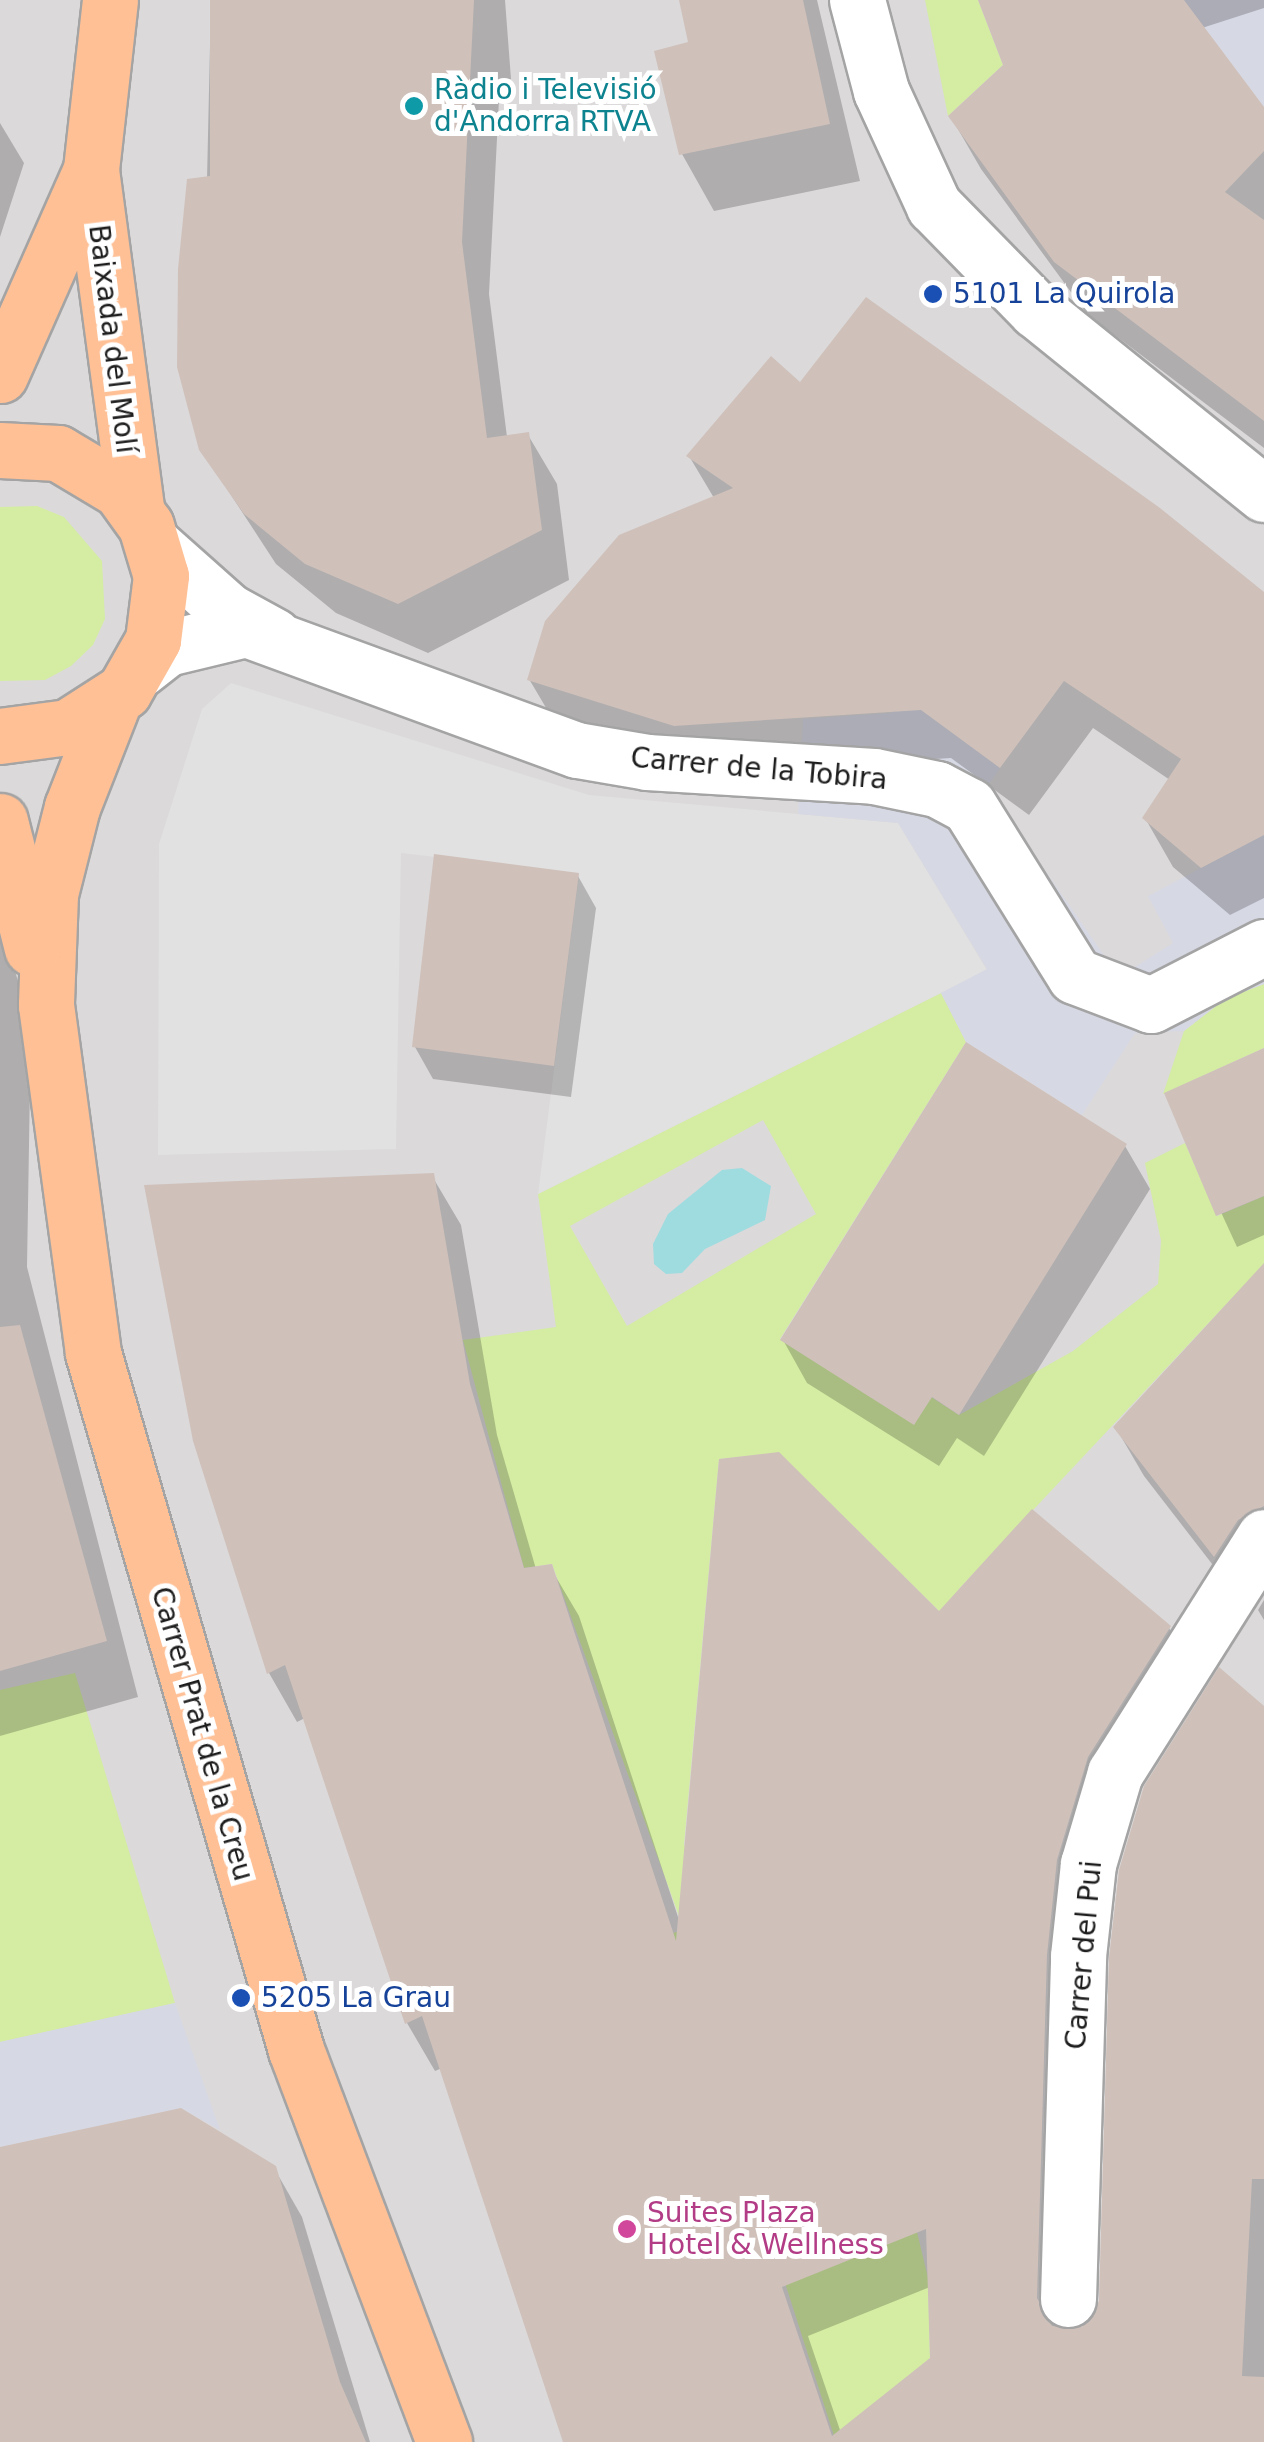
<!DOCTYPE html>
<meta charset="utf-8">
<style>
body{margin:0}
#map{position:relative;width:1264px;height:2442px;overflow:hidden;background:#efe8e1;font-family:"DejaVu Sans",sans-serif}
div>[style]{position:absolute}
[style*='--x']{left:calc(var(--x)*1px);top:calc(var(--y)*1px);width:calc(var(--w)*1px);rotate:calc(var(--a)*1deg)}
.residential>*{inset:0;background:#dbd9da}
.grass>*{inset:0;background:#d4eda3}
.parking>*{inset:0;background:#e1e1e1}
.plaza>*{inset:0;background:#d6d8e4}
.water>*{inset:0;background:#9edce0}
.shadow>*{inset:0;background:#0003}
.building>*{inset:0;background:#cfc0ba}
.roads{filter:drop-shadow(2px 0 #a4a4a4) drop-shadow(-2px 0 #a4a4a4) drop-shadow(0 2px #a4a4a4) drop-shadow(0 -2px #a4a4a4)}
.minor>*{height:55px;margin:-27.5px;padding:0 27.5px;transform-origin:27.5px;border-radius:27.5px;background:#fff}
.major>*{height:55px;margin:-27.5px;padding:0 27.5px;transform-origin:27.5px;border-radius:27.5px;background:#ffc096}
.dots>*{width:28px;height:28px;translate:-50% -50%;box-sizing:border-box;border:5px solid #fff;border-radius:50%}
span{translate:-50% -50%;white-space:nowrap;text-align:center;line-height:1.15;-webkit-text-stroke:10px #fff;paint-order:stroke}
.culture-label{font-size:28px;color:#0d838f}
.left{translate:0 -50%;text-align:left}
.transit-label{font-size:28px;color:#164399}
.street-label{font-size:28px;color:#1d1d1d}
.hotel-label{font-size:28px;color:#b23c85}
</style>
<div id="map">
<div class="residential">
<i style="clip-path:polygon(0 0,1264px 0,1264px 2442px,0 2442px)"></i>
</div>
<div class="grass">
<i style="clip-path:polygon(925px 0,978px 0,1003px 65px,948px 116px)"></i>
<i style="clip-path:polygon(37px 506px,64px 517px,102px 561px,105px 619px,93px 645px,71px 666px,45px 680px,0 681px,0 507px)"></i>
<i style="clip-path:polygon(1264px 984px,1264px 1048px,1163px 1094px,1184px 1031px,1225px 999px)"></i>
<i style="clip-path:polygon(evenodd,941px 993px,966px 1042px,780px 1339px,914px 1424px,931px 1397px,959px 1415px,1073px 1351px,1158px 1284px,1161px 1241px,1145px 1163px,1185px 1143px,1217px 1216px,1264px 1196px,1264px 1325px,1234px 1296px,958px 1590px,946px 1618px,779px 1453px,719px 1459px,684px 1845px,706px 1850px,917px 2232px,928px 2278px,930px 2358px,836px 2442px,673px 1933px,684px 1930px,552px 1564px,524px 1568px,463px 1340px,556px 1327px,538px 1194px,941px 993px,763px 1120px,816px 1214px,627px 1326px,570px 1226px,763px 1120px)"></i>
<i style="clip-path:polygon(75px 1673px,175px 2003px,0 2042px,0 1690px)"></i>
</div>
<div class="parking">
<i style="clip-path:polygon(231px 683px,589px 795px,898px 823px,987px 970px,538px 1194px,579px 874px,401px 853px,396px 1149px,158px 1155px,159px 844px,202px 709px)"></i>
</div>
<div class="plaza">
<i style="clip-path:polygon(1184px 0,1264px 0,1264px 107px)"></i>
<i style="clip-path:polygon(906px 699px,1000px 768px,987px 787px,1119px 977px,1173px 943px,1148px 896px,1264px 835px,1264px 984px,1225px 999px,1184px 1031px,1135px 1033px,1082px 1115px,966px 1042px,941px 993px,987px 969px,898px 823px,798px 814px,803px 719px,891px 713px)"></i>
<i style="clip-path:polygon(175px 2003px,220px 2130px,181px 2108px,0 2147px,0 2042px)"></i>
</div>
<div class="water">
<i style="clip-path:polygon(742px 1168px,771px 1186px,765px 1220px,705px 1249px,682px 1273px,666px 1274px,654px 1264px,653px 1244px,668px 1214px,722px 1170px)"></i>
</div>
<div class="shadow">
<i style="clip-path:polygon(211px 0,505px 0,511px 79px,500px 80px,489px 294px,507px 437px,528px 435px,557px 484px,569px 580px,428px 653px,336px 613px,276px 564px,201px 449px)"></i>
<i style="clip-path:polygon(681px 0,817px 0,860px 181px,714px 211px,682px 154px,691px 44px)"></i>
<i style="clip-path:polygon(981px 0,1264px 0,1264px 8px,1202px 28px,1264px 111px,1264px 448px,1087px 314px,981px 169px,951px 117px,1006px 66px)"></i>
<i style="clip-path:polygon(0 123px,24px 163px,0 237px)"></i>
<i style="clip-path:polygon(800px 385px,1264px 595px,1264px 898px,1230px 915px,1173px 867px,1145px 818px,1170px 780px,1093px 728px,1029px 815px,951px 758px,704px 774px,558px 728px,529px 679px,714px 498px,689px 456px)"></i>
<i style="clip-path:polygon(578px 876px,596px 908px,571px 1097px,433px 1079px,415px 1047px)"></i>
<i style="clip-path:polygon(0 923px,31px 1023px,27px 1267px,138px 1697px,0 1736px)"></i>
<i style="clip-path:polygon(1264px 1053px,1264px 1235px,1237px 1247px,1167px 1095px)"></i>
<i style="clip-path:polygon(1125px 1146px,1150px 1189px,984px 1456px,957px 1438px,939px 1466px,807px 1383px,783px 1340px)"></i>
<i style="clip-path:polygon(evenodd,432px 1176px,461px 1225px,497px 1435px,536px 1569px,550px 1567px,579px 1616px,680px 1923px,939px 1615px,1169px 1628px,1197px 1677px,1115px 1806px,1073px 2005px,1064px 2329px,1083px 2329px,1102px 2302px,1264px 1709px,1264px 2442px,565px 2442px,442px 2068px,435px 2071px,407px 2023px,305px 1718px,297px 1722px,269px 1673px,195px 1441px,432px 1176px,930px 2287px,933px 2359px,841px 2433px,808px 2336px,930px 2287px)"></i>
<i style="clip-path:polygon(1264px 1328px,1264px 1576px,1243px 1604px,1144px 1476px,1116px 1428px)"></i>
<i style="clip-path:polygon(1264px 1600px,1264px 1620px,1258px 1610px)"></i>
<i style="clip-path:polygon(0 2150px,274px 2168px,302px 2217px,370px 2442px,0 2442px)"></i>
</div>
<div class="building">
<i style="clip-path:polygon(210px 0,474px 0,462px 242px,487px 438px,529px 432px,542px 530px,398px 604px,305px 564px,244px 514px,199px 450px,177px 367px,178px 269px,187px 179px,210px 176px)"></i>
<i style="clip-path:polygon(679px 0,803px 0,830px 124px,679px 155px,654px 51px,688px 42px)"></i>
<i style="clip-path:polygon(978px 0,1184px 0,1264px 107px,1264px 151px,1225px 192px,1264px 220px,1264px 421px,1054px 262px,948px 116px,1003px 65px)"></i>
<i style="clip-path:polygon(866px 297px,1160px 508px,1264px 592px,1264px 835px,1201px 868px,1142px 818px,1181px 759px,1064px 681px,1000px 768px,921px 710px,674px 726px,527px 680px,545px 621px,619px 535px,733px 488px,686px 456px,771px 356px,800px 382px)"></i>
<i style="clip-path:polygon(434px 854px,579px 873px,554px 1066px,412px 1047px)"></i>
<i style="clip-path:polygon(966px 1042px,1127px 1144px,959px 1415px,932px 1397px,914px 1425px,780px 1340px)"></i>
<i style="clip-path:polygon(1264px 1048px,1264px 1196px,1216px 1216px,1164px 1093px)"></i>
<i style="clip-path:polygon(evenodd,434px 1173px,470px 1384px,524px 1568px,552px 1564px,676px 1941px,719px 1459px,779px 1452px,939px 1611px,1032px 1509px,1171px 1626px,1088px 1757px,1057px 1860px,1047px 1955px,1037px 2298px,1052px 2326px,1082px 2327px,1099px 2301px,1109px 1958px,1119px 1870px,1144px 1786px,1219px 1667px,1264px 1706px,1264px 2179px,1252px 2179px,1242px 2376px,1264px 2377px,1264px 2442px,563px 2442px,422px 2016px,405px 2024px,285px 1665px,267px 1674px,193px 1441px,144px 1185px,434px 1173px,926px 2229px,930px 2358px,832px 2436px,782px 2287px,926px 2229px)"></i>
<i style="clip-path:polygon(1264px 1263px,1264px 1506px,1238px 1520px,1214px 1557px,1113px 1427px)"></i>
<i style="clip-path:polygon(20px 1325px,107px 1641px,0 1671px,0 1327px)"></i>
<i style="clip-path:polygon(181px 2108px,276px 2166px,340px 2382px,366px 2442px,0 2442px,0 2147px)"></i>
</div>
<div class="roads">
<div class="minor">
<i style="--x:857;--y:0;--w:94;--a:75.2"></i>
<i style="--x:881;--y:91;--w:127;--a:65.3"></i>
<i style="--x:934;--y:206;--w:146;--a:45.6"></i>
<i style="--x:1036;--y:310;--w:293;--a:38.9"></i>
<i style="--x:154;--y:545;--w:99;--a:41.7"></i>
<i style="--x:228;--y:611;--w:52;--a:28.5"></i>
<i style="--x:140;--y:669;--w:34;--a:-38"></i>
<i style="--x:167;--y:648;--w:81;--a:-13.5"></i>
<i style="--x:246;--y:629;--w:352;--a:20.1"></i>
<i style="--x:577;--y:750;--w:71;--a:9.7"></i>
<i style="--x:647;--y:762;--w:227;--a:3.5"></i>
<i style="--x:874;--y:776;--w:64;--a:11.7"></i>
<i style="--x:937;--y:789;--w:36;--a:28"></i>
<i style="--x:969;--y:806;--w:200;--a:58.1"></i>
<i style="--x:1075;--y:976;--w:81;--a:20.9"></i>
<i style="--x:1151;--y:1005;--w:127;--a:-27.2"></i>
<i style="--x:1068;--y:2299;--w:343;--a:-88.3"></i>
<i style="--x:1078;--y:1956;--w:93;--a:-83.8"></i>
<i style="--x:1088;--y:1864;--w:95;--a:-73.5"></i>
<i style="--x:1115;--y:1773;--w:279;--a:-57.7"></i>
</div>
<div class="major">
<i style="--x:110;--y:0;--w:171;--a:96.4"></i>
<i style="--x:91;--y:170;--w:342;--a:82.4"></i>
<i style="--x:0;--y:375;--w:222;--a:-66.1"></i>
<i style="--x:0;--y:450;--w:58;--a:3"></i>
<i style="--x:58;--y:453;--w:72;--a:30.8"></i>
<i style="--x:120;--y:490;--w:44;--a:54.2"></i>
<i style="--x:146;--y:526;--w:52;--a:73.3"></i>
<i style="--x:161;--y:576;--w:64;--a:97.1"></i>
<i style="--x:153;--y:640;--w:59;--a:119.6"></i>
<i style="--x:124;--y:691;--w:67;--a:147.3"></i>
<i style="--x:68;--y:727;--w:69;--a:172.5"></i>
<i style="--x:114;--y:700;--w:115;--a:111.4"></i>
<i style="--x:72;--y:807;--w:90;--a:104.2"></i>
<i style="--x:50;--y:894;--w:111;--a:92.1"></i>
<i style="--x:46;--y:1005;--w:351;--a:82.3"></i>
<i style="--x:93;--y:1353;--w:726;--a:73.76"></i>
<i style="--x:296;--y:2050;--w:419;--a:69.3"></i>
<i style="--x:0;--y:821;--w:131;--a:75.9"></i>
</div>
</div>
<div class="dots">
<i style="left:414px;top:106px;background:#0f9aa8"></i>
<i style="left:933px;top:294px;background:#1a4fb4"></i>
<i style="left:241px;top:1998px;background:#1a4fb4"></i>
<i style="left:627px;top:2229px;background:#d1479c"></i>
</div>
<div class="culture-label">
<span class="left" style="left:434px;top:106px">Ràdio i Televisió<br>d'Andorra RTVA</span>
</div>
<div class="transit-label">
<span class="left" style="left:953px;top:294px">5101 La Quirola</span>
<span class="left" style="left:261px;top:1998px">5205 La Grau</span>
</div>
<div class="street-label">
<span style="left:112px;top:339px;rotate:83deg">Baixada del Molí</span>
<span style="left:759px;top:769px;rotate:5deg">Carrer de la Tobira</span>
<span style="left:202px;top:1734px;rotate:74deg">Carrer Prat de la Creu</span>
<span style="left:1084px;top:1955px;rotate:-85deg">Carrer del Pui</span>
</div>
<div class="hotel-label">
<span class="left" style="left:647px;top:2229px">Suites Plaza<br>Hotel &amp; Wellness</span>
</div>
</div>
